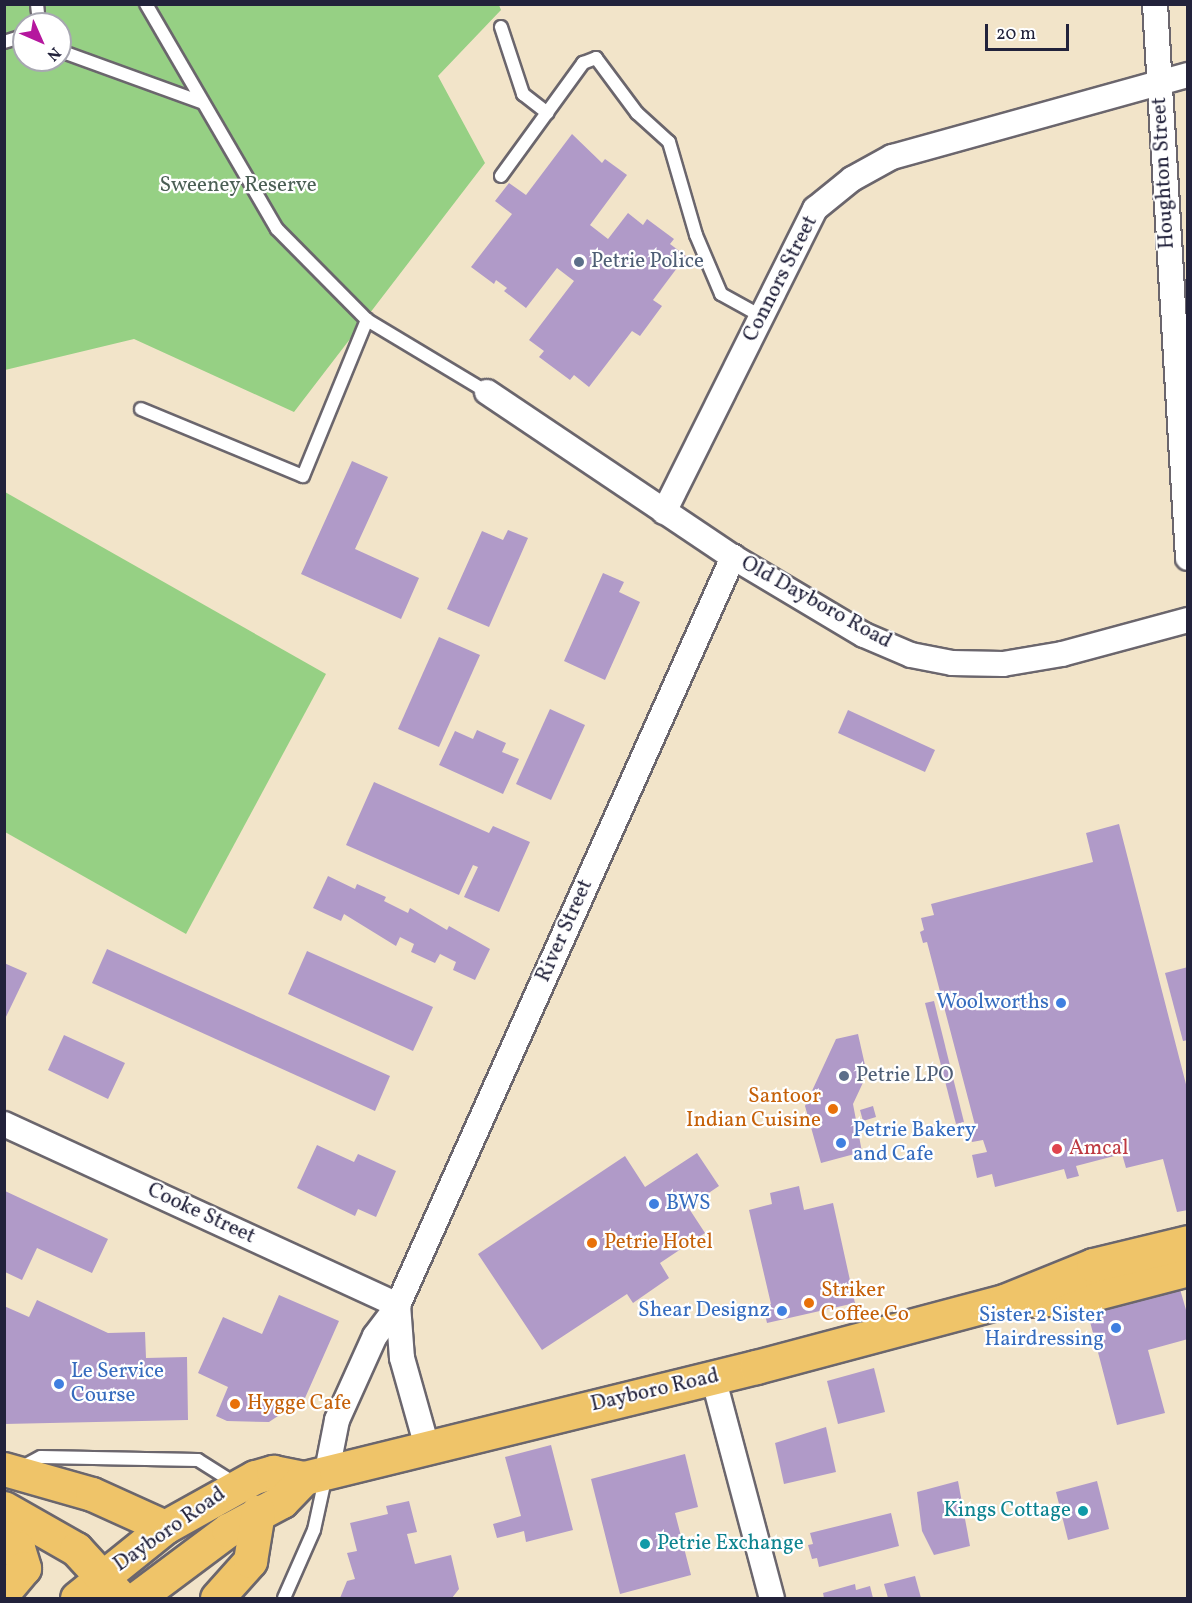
<!DOCTYPE html>
<style>
body{margin:0}
#map{position:relative;width:1192px;height:1603px;overflow:hidden;background:#f2e4c9;font-family:Vollkorn,serif}
div>[style]{position:absolute}
[style*='--x']{left:calc(var(--x)*1px);top:calc(var(--y)*1px);width:calc(var(--w)*1px);rotate:calc(var(--a)*1deg)}
.green>*{inset:0;background:#96d084}
.building>*{inset:0;background:#b09ac8}
.roads{filter:drop-shadow(2px 0 #6b666d) drop-shadow(-2px 0 #6b666d) drop-shadow(0 2px #6b666d) drop-shadow(0 -2px #6b666d)}
.service>*{height:12px;margin:-6px;padding:0 6px;transform-origin:6px;border-radius:6px;background:#fff}
.minor>*{height:24px;margin:-12px;padding:0 12px;transform-origin:12px;border-radius:12px;background:#fff}
.primary>*{height:33px;margin:-16.5px;padding:0 16.5px;transform-origin:16.5px;border-radius:16.5px;background:#efc469}
.trunk>*{height:33px;margin:-16.5px;padding:0 16.5px;transform-origin:16.5px;border-radius:16.5px;background:#efc469}
.dots>*{width:16px;height:16px;translate:-50% -50%;box-sizing:border-box;border:3px solid #fff;border-radius:50%}
span{translate:-50% -50%;white-space:nowrap;text-align:center;line-height:1.15;-webkit-text-stroke:4.5px #fff;paint-order:stroke}
.street-label{font-size:21px;color:#22223b}
.park-label{font-size:21px;color:#4b5f55}
.service-label{font-size:21px;color:#4e5e75}
.left{translate:0 -50%;text-align:left}
.shop-label{font-size:21px;color:#366cbe}
.right{translate:-100% -50%;text-align:right}
.food-label{font-size:21px;color:#c56008}
.health-label{font-size:21px;color:#be3a42}
.culture-label{font-size:21px;color:#0d838f}
.frame{position:absolute;inset:0;border:6px solid #22223b;pointer-events:none}
.north{position:absolute;left:12px;top:12px;width:60px;height:60px;box-sizing:border-box;background:#fff;border:2px solid #a7a7b1;border-radius:50%;rotate:135deg;font-size:16px;font-weight:700;line-height:24px;text-align:center;color:#22223b}
.north::after{content:'';display:block;margin:auto;width:21px;height:27px;background:#b5179e;clip-path:polygon(50% 0,100% 100%,50% 72%,0 100%)}
.scale{position:absolute;left:985px;top:24px;width:84px;height:27px;box-sizing:border-box;border:3px solid #22223b;border-top:0;padding-left:8px;font-size:18px;line-height:21px;white-space:nowrap;color:#22223b;-webkit-text-stroke:4px #fff;paint-order:stroke}
</style>
<div id="map">
<div class="green">
<i style="clip-path:polygon(evenodd,5px 5px,499px 5px,501px 10px,438px 76px,485px 163px,294px 412px,134px 339px,5px 370px,5px 5px,24px 24px,60px 24px,60px 60px,24px 60px,24px 24px)"></i>
<i style="clip-path:polygon(5px 492px,326px 674px,186px 934px,5px 832px)"></i>
</div>
<div class="building">
<i style="clip-path:polygon(572px 134px,602px 163px,605px 159px,627px 175px,590px 225px,608px 239px,628px 213px,643px 225px,647px 219px,674px 239px,670px 244px,686px 256px,653px 300px,662px 306px,640px 336px,632px 331px,589px 387px,574px 375px,570px 380px,539px 357px,544px 351px,529px 340px,574px 281px,557px 268px,526px 308px,504px 291px,507px 288px,496px 280px,494px 284px,471px 267px,512px 214px,495px 201px,509px 183px,526px 195px)"></i>
<i style="clip-path:polygon(352px 461px,388px 477px,355px 549px,419px 578px,401px 619px,301px 574px)"></i>
<i style="clip-path:polygon(508px 530px,528px 538px,489px 627px,447px 609px,482px 531px,503px 540px)"></i>
<i style="clip-path:polygon(603px 573px,624px 582px,619px 592px,640px 602px,605px 680px,564px 661px)"></i>
<i style="clip-path:polygon(439px 637px,480px 655px,439px 747px,398px 729px)"></i>
<i style="clip-path:polygon(550px 709px,585px 725px,551px 800px,516px 784px)"></i>
<i style="clip-path:polygon(848px 710px,935px 750px,925px 772px,838px 733px)"></i>
<i style="clip-path:polygon(477px 730px,506px 743px,502px 752px,519px 759px,503px 794px,439px 765px,455px 731px,473px 739px)"></i>
<i style="clip-path:polygon(374px 782px,489px 833px,493px 826px,530px 842px,499px 912px,464px 897px,478px 867px,473px 865px,459px 895px,346px 845px)"></i>
<i style="clip-path:polygon(1119px 824px,1188px 1092px,1188px 1210px,1177px 1212px,1163px 1159px,1126px 1168px,1122px 1154px,1076px 1166px,1079px 1176px,1067px 1179px,1064px 1169px,995px 1187px,992px 1174px,977px 1178px,972px 1155px,987px 1152px,983px 1140px,972px 1142px,968px 1127px,975px 1125px,927px 942px,923px 943px,920px 932px,924px 930px,921px 918px,934px 915px,931px 904px,1093px 862px,1086px 833px)"></i>
<i style="clip-path:polygon(328px 876px,355px 889px,357px 884px,386px 897px,384px 901px,408px 913px,410px 908px,447px 930px,449px 926px,490px 949px,475px 980px,453px 970px,456px 962px,440px 954px,435px 963px,411px 952px,414px 944px,400px 937px,396px 946px,344px 914px,341px 921px,313px 908px)"></i>
<i style="clip-path:polygon(107px 949px,390px 1076px,375px 1111px,92px 983px)"></i>
<i style="clip-path:polygon(307px 951px,433px 1007px,413px 1051px,288px 994px)"></i>
<i style="clip-path:polygon(4px 963px,27px 973px,4px 1021px)"></i>
<i style="clip-path:polygon(1188px 967px,1188px 1040px,1183px 1041px,1165px 973px)"></i>
<i style="clip-path:polygon(934px 1001px,964px 1122px,956px 1124px,925px 1003px)"></i>
<i style="clip-path:polygon(858px 1034px,867px 1074px,853px 1104px,862px 1152px,821px 1163px,805px 1106px,836px 1039px)"></i>
<i style="clip-path:polygon(64px 1035px,125px 1063px,108px 1099px,48px 1070px)"></i>
<i style="clip-path:polygon(873px 1106px,876px 1117px,863px 1121px,860px 1110px)"></i>
<i style="clip-path:polygon(317px 1145px,354px 1162px,358px 1154px,396px 1171px,376px 1217px,358px 1209px,355px 1216px,297px 1188px)"></i>
<i style="clip-path:polygon(697px 1153px,719px 1186px,688px 1207px,705px 1233px,660px 1263px,669px 1278px,633px 1303px,627px 1294px,542px 1350px,478px 1254px,625px 1156px,645px 1187px)"></i>
<i style="clip-path:polygon(799px 1186px,804px 1210px,833px 1203px,855px 1303px,767px 1323px,763px 1306px,771px 1304px,749px 1210px,772px 1204px,770px 1193px)"></i>
<i style="clip-path:polygon(5px 1191px,108px 1239px,92px 1273px,37px 1248px,22px 1280px,5px 1272px)"></i>
<i style="clip-path:polygon(1180px 1289px,1188px 1317px,1188px 1339px,1148px 1350px,1165px 1413px,1117px 1425px,1088px 1314px)"></i>
<i style="clip-path:polygon(279px 1295px,339px 1321px,305px 1398px,269px 1422px,227px 1421px,216px 1416px,228px 1387px,198px 1373px,223px 1317px,262px 1334px)"></i>
<i style="clip-path:polygon(37px 1300px,108px 1333px,145px 1332px,146px 1358px,187px 1357px,188px 1420px,4px 1424px,4px 1306px,29px 1317px)"></i>
<i style="clip-path:polygon(874px 1368px,885px 1412px,838px 1424px,827px 1381px)"></i>
<i style="clip-path:polygon(826px 1427px,836px 1472px,784px 1484px,775px 1443px)"></i>
<i style="clip-path:polygon(551px 1445px,573px 1530px,526px 1542px,524px 1531px,497px 1538px,493px 1524px,521px 1516px,505px 1457px)"></i>
<i style="clip-path:polygon(685px 1454px,698px 1507px,675px 1513px,691px 1575px,620px 1594px,591px 1479px)"></i>
<i style="clip-path:polygon(958px 1481px,970px 1546px,934px 1555px,922px 1531px,917px 1492px)"></i>
<i style="clip-path:polygon(1097px 1481px,1109px 1529px,1068px 1540px,1056px 1492px)"></i>
<i style="clip-path:polygon(409px 1501px,417px 1532px,407px 1534px,415px 1564px,451px 1555px,459px 1589px,452px 1598px,340px 1598px,347px 1581px,355px 1579px,347px 1553px,357px 1551px,350px 1523px,388px 1514px,386px 1506px)"></i>
<i style="clip-path:polygon(891px 1513px,899px 1546px,819px 1567px,817px 1558px,812px 1559px,808px 1545px,813px 1544px,810px 1533px)"></i>
<i style="clip-path:polygon(915px 1576px,921px 1598px,888px 1598px,884px 1584px)"></i>
<i style="clip-path:polygon(855px 1584px,856px 1590px,870px 1586px,873px 1598px,824px 1598px,823px 1593px)"></i>
</div>
<div class="roads">
<div class="service">
<i style="--x:37;--y:4;--w:20;--a:84"></i>
<i style="--x:146;--y:4;--w:260;--a:59.8"></i>
<i style="--x:277;--y:229;--w:128;--a:45.3"></i>
<i style="--x:367;--y:320;--w:140;--a:31"></i>
<i style="--x:501;--y:27;--w:71;--a:71.8"></i>
<i style="--x:523;--y:94;--w:31;--a:38"></i>
<i style="--x:4;--y:42;--w:21;--a:-17"></i>
<i style="--x:60;--y:51;--w:150;--a:19.9"></i>
<i style="--x:501;--y:176;--w:140;--a:-54"></i>
<i style="--x:583;--y:63;--w:14;--a:-21"></i>
<i style="--x:596;--y:58;--w:69;--a:53.3"></i>
<i style="--x:637;--y:113;--w:43;--a:42.2"></i>
<i style="--x:669;--y:142;--w:97;--a:73.8"></i>
<i style="--x:696;--y:235;--w:64;--a:67"></i>
<i style="--x:721;--y:294;--w:46;--a:28.8"></i>
<i style="--x:141;--y:409;--w:175;--a:22.5"></i>
<i style="--x:303;--y:476;--w:169;--a:-67.7"></i>
<i style="--x:22;--y:1467;--w:21;--a:-28"></i>
<i style="--x:41;--y:1457;--w:157;--a:1.1"></i>
<i style="--x:198;--y:1460;--w:45;--a:32.3"></i>
<i style="--x:284;--y:1598;--w:74;--a:-66.2"></i>
<i style="--x:314;--y:1530;--w:56;--a:-77.7"></i>
</div>
<div class="minor">
<i style="--x:1155;--y:4;--w:555;--a:86.59"></i>
<i style="--x:487;--y:392;--w:296;--a:33.9"></i>
<i style="--x:733;--y:557;--w:152;--a:30.8"></i>
<i style="--x:864;--y:635;--w:51;--a:23.1"></i>
<i style="--x:911;--y:655;--w:42;--a:11"></i>
<i style="--x:952;--y:663;--w:51;--a:1.1"></i>
<i style="--x:1003;--y:664;--w:60;--a:-9.6"></i>
<i style="--x:1062;--y:654;--w:131;--a:-15.1"></i>
<i style="--x:664;--y:512;--w:339;--a:-63.5"></i>
<i style="--x:815;--y:209;--w:48;--a:-39"></i>
<i style="--x:852;--y:179;--w:46;--a:-28.8"></i>
<i style="--x:892;--y:157;--w:307;--a:-15.5"></i>
<i style="--x:4;--y:1124;--w:434;--a:24.7"></i>
<i style="--x:398;--y:1305;--w:53;--a:85.7"></i>
<i style="--x:402;--y:1358;--w:92;--a:74.3"></i>
<i style="--x:713;--y:1377;--w:229;--a:75.1"></i>
<i style="--x:327;--y:1471;--w:52;--a:-78.9"></i>
<i style="--x:337;--y:1420;--w:92;--a:-65.7"></i>
<i style="--x:375;--y:1336;--w:39;--a:-53"></i>
<i style="--x:398;--y:1305;--w:820;--a:-65.87"></i>
</div>
<div class="primary">
<i style="--x:1022;--y:1300;--w:55;--a:-2.1"></i>
<i style="--x:1077;--y:1298;--w:115;--a:-14.6"></i>
<i style="--x:77;--y:1598;--w:113;--a:-38.9"></i>
<i style="--x:165;--y:1527;--w:103;--a:-29.1"></i>
<i style="--x:255;--y:1477;--w:19;--a:-16"></i>
<i style="--x:273;--y:1472;--w:32;--a:11"></i>
<i style="--x:304;--y:1478;--w:465;--a:-13.8"></i>
<i style="--x:756;--y:1367;--w:257;--a:-14.9"></i>
<i style="--x:1004;--y:1301;--w:96;--a:-22"></i>
<i style="--x:1093;--y:1265;--w:98;--a:-13.6"></i>
<i style="--x:137;--y:1598;--w:114;--a:-36.8"></i>
<i style="--x:228;--y:1530;--w:61;--a:-28.2"></i>
<i style="--x:282;--y:1501;--w:32;--a:-46"></i>
</div>
<div class="trunk">
<i style="--x:4;--y:1469;--w:91;--a:15.9"></i>
<i style="--x:92;--y:1494;--w:80;--a:24.3"></i>
<i style="--x:4;--y:1508;--w:83;--a:29.7"></i>
<i style="--x:76;--y:1549;--w:67;--a:47.4"></i>
<i style="--x:4;--y:1537;--w:18;--a:38"></i>
<i style="--x:18;--y:1548;--w:21;--a:73"></i>
<i style="--x:24;--y:1568;--w:31;--a:130"></i>
<i style="--x:217;--y:1598;--w:50;--a:-48.3"></i>
<i style="--x:250;--y:1561;--w:50;--a:-80.7"></i>
</div>
</div>
<div class="dots">
<i style="left:579px;top:262px;background:#5c6f8a"></i>
<i style="left:1061px;top:1003px;background:#3f7fe0"></i>
<i style="left:844px;top:1076px;background:#5c6f8a"></i>
<i style="left:833px;top:1109px;background:#e8710a"></i>
<i style="left:841px;top:1143px;background:#3f7fe0"></i>
<i style="left:1057px;top:1149px;background:#e0444e"></i>
<i style="left:654px;top:1204px;background:#3f7fe0"></i>
<i style="left:592px;top:1243px;background:#e8710a"></i>
<i style="left:809px;top:1303px;background:#e8710a"></i>
<i style="left:782px;top:1311px;background:#3f7fe0"></i>
<i style="left:1116px;top:1328px;background:#3f7fe0"></i>
<i style="left:59px;top:1384px;background:#3f7fe0"></i>
<i style="left:235px;top:1404px;background:#e8710a"></i>
<i style="left:1083px;top:1511px;background:#0f9aa8"></i>
<i style="left:645px;top:1544px;background:#0f9aa8"></i>
</div>
<div class="street-label">
<span style="left:1164px;top:173px;rotate:-93deg">Houghton Street</span>
<span style="left:781px;top:279px;rotate:-63deg">Connors Street</span>
<span style="left:816px;top:603px;rotate:29deg">Old Dayboro Road</span>
<span style="left:565px;top:931px;rotate:-66deg">River Street</span>
<span style="left:201px;top:1214px;rotate:25deg">Cooke Street</span>
<span style="left:655px;top:1391px;rotate:-13deg">Dayboro Road</span>
<span style="left:170px;top:1530px;rotate:-35deg">Dayboro Road</span>
</div>
<div class="park-label">
<span style="left:238px;top:186px">Sweeney Reserve</span>
</div>
<div class="service-label">
<span class="left" style="left:591px;top:262px">Petrie Police</span>
<span class="left" style="left:856px;top:1076px">Petrie LPO</span>
</div>
<div class="shop-label">
<span class="right" style="left:1049px;top:1003px">Woolworths</span>
<span class="left" style="left:853px;top:1143px">Petrie Bakery<br>and Cafe</span>
<span class="left" style="left:666px;top:1204px">BWS</span>
<span class="right" style="left:770px;top:1311px">Shear Designz</span>
<span class="right" style="left:1104px;top:1328px">Sister 2 Sister<br>Hairdressing</span>
<span class="left" style="left:71px;top:1384px">Le Service<br>Course</span>
</div>
<div class="food-label">
<span class="right" style="left:821px;top:1109px">Santoor<br>Indian Cuisine</span>
<span class="left" style="left:604px;top:1243px">Petrie Hotel</span>
<span class="left" style="left:821px;top:1303px">Striker<br>Coffee Co</span>
<span class="left" style="left:247px;top:1404px">Hygge Cafe</span>
</div>
<div class="health-label">
<span class="left" style="left:1069px;top:1149px">Amcal</span>
</div>
<div class="culture-label">
<span class="right" style="left:1071px;top:1511px">Kings Cottage</span>
<span class="left" style="left:657px;top:1544px">Petrie Exchange</span>
</div>
<div class="frame"></div>
<div class="north">N</div>
<div class="scale">20 m</div>
</div>
